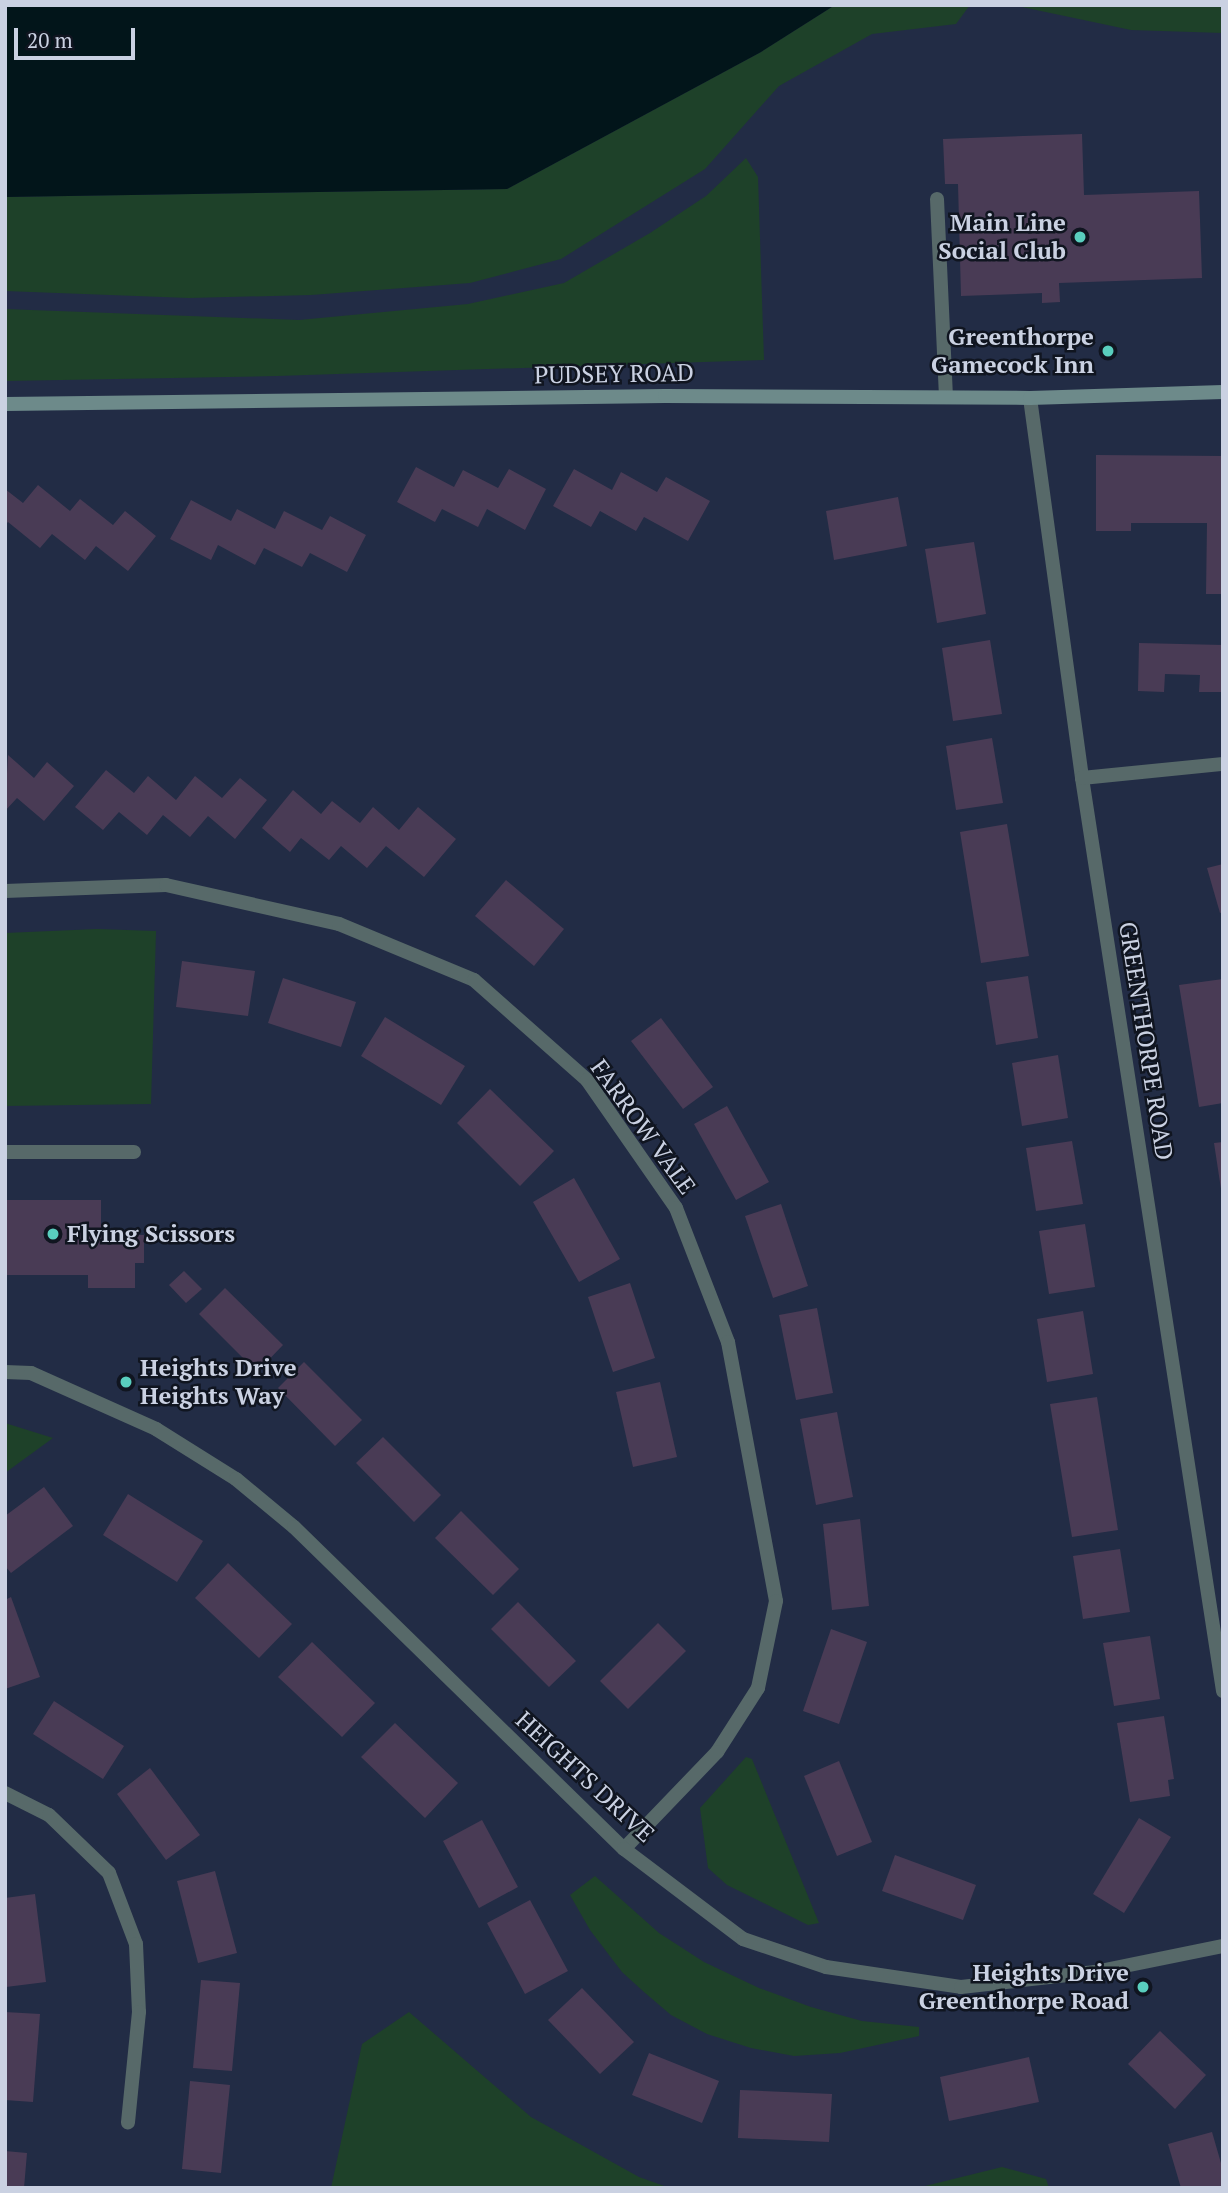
<!DOCTYPE html>
<style>
body{margin:0}
#map{position:relative;width:1228px;height:2193px;overflow:hidden;background:#222c45;font-family:"PT Serif",serif}
div>[style]{position:absolute}
[style*='--x']{left:calc(var(--x)*1px);top:calc(var(--y)*1px);width:calc(var(--w)*1px);rotate:calc(var(--a)*1deg)}
.green>*{inset:0;background:#1e4129}
.water>*{inset:0;background:#02151a}
.building>*{inset:0;background:#493b55}
.service>*{height:14px;margin:-7px;padding:0 7px;transform-origin:7px;border-radius:7px;background:#576969}
.minor>*{height:14px;margin:-7px;padding:0 7px;transform-origin:7px;border-radius:7px;background:#576969}
.secondary>*{height:14px;margin:-7px;padding:0 7px;transform-origin:7px;border-radius:7px;background:#6d8a8a}
.dots>*{width:19px;height:19px;translate:-50% -50%;box-sizing:border-box;border:4px solid #101520;border-radius:50%}
span{translate:-50% -50%;white-space:nowrap;text-align:center;line-height:1.15;-webkit-text-stroke:5px #101520;paint-order:stroke}
.poi-label{font-size:24px;color:#cad1e2;font-weight:700}
.right{translate:-100% -50%;text-align:right}
.left{translate:0 -50%;text-align:left}
.street-label{font-size:24px;color:#cad1e2}
.frame{position:absolute;inset:0;border:7px solid #cad1e2;pointer-events:none}
.scale{position:absolute;left:14px;top:28px;width:121px;height:32px;box-sizing:border-box;border:4px solid #cad1e2;border-top:0;padding-left:9px;font-size:21px;line-height:24px;white-space:nowrap;color:#cad1e2;-webkit-text-stroke:5px #101520;paint-order:stroke}
</style>
<div id="map">
<div class="green">
<i style="clip-path:polygon(835px 5px,970px 5px,956px 24px,872px 34px,779px 86px,705px 169px,561px 259px,470px 283px,311px 295px,189px 298px,5px 291px,5px 197px,507px 189px,761px 52px)"></i>
<i style="clip-path:polygon(1013px 5px,1223px 5px,1223px 33px,1131px 30px)"></i>
<i style="clip-path:polygon(746px 158px,758px 177px,764px 360px,277px 376px,5px 381px,5px 309px,299px 320px,468px 304px,564px 283px,650px 233px,706px 196px)"></i>
<i style="clip-path:polygon(97px 929px,156px 931px,151px 1104px,5px 1106px,5px 933px)"></i>
<i style="clip-path:polygon(5px 1423px,53px 1438px,5px 1473px)"></i>
<i style="clip-path:polygon(746px 1757px,752px 1759px,819px 1923px,808px 1925px,727px 1885px,708px 1868px,700px 1808px)"></i>
<i style="clip-path:polygon(595px 1876px,659px 1933px,704px 1962px,759px 1988px,811px 2007px,862px 2021px,919px 2027px,919px 2036px,840px 2053px,794px 2056px,751px 2048px,707px 2034px,671px 2015px,644px 1992px,622px 1972px,590px 1930px,570px 1895px)"></i>
<i style="clip-path:polygon(409px 2012px,531px 2117px,639px 2177px,670px 2188px,331px 2188px,362px 2044px)"></i>
<i style="clip-path:polygon(1002px 2167px,1046px 2179px,1049px 2188px,917px 2188px)"></i>
</div>
<div class="water">
<i style="clip-path:polygon(5px 5px,835px 5px,761px 52px,507px 189px,5px 197px)"></i>
</div>
<div class="building">
<i style="clip-path:polygon(1082px 134px,1084px 195px,1199px 191px,1202px 278px,1059px 283px,1060px 302px,1042px 303px,1042px 293px,961px 296px,958px 184px,945px 184px,943px 139px)"></i>
<i style="clip-path:polygon(1096px 455px,1223px 456px,1223px 594px,1206px 594px,1207px 523px,1131px 523px,1131px 531px,1096px 531px)"></i>
<i style="clip-path:polygon(416px 467px,454px 487px,463px 470px,498px 488px,509px 469px,546px 489px,525px 530px,487px 509px,478px 527px,442px 509px,435px 522px,397px 502px)"></i>
<i style="clip-path:polygon(574px 469px,612px 490px,621px 472px,657px 492px,666px 477px,710px 501px,688px 541px,644px 517px,636px 531px,600px 511px,591px 527px,553px 506px)"></i>
<i style="clip-path:polygon(38px 485px,70px 511px,80px 499px,113px 525px,125px 511px,156px 536px,128px 571px,96px 546px,85px 560px,52px 534px,40px 548px,8px 522px,5px 525px,5px 489px,23px 503px)"></i>
<i style="clip-path:polygon(898px 497px,907px 546px,834px 560px,826px 511px)"></i>
<i style="clip-path:polygon(191px 500px,231px 521px,237px 509px,275px 529px,284px 511px,322px 530px,330px 516px,366px 535px,347px 572px,310px 553px,302px 567px,264px 548px,255px 565px,218px 545px,211px 560px,170px 539px)"></i>
<i style="clip-path:polygon(974px 542px,986px 614px,937px 623px,925px 549px)"></i>
<i style="clip-path:polygon(990px 640px,1002px 714px,953px 721px,942px 648px)"></i>
<i style="clip-path:polygon(1139px 643px,1223px 645px,1223px 692px,1199px 692px,1200px 675px,1165px 674px,1164px 692px,1138px 691px)"></i>
<i style="clip-path:polygon(992px 738px,1003px 803px,956px 810px,946px 746px)"></i>
<i style="clip-path:polygon(8px 755px,34px 778px,47px 762px,74px 786px,44px 821px,17px 798px,5px 811px)"></i>
<i style="clip-path:polygon(106px 770px,134px 793px,148px 776px,176px 800px,195px 776px,222px 798px,240px 778px,267px 800px,235px 839px,208px 816px,190px 837px,163px 815px,147px 835px,119px 812px,103px 830px,75px 807px)"></i>
<i style="clip-path:polygon(293px 790px,321px 814px,332px 801px,360px 823px,373px 807px,399px 830px,418px 807px,456px 839px,424px 877px,386px 846px,367px 868px,341px 846px,329px 860px,301px 838px,290px 852px,262px 828px)"></i>
<i style="clip-path:polygon(1007px 824px,1029px 956px,981px 963px,960px 832px)"></i>
<i style="clip-path:polygon(1223px 864px,1223px 912px,1220px 913px,1207px 868px)"></i>
<i style="clip-path:polygon(506px 880px,564px 929px,534px 966px,475px 916px)"></i>
<i style="clip-path:polygon(182px 961px,255px 971px,248px 1016px,176px 1007px)"></i>
<i style="clip-path:polygon(1028px 976px,1038px 1038px,996px 1045px,986px 982px)"></i>
<i style="clip-path:polygon(283px 978px,356px 1002px,341px 1047px,268px 1023px)"></i>
<i style="clip-path:polygon(1223px 979px,1223px 1103px,1199px 1107px,1179px 985px)"></i>
<i style="clip-path:polygon(385px 1017px,465px 1066px,441px 1105px,361px 1056px)"></i>
<i style="clip-path:polygon(661px 1018px,713px 1087px,683px 1109px,631px 1041px)"></i>
<i style="clip-path:polygon(1058px 1055px,1068px 1118px,1022px 1126px,1012px 1063px)"></i>
<i style="clip-path:polygon(490px 1089px,554px 1151px,520px 1186px,457px 1123px)"></i>
<i style="clip-path:polygon(727px 1106px,769px 1182px,736px 1200px,694px 1124px)"></i>
<i style="clip-path:polygon(1072px 1141px,1083px 1204px,1036px 1211px,1026px 1148px)"></i>
<i style="clip-path:polygon(1223px 1142px,1223px 1188px,1221px 1189px,1214px 1143px)"></i>
<i style="clip-path:polygon(574px 1178px,620px 1259px,579px 1282px,533px 1202px)"></i>
<i style="clip-path:polygon(5px 1200px,101px 1200px,101px 1235px,144px 1235px,144px 1263px,135px 1263px,135px 1288px,88px 1288px,88px 1275px,5px 1275px)"></i>
<i style="clip-path:polygon(781px 1204px,808px 1286px,773px 1298px,745px 1216px)"></i>
<i style="clip-path:polygon(1085px 1224px,1095px 1287px,1049px 1294px,1039px 1231px)"></i>
<i style="clip-path:polygon(184px 1271px,202px 1289px,186px 1303px,169px 1285px)"></i>
<i style="clip-path:polygon(630px 1283px,655px 1358px,613px 1372px,588px 1297px)"></i>
<i style="clip-path:polygon(225px 1288px,283px 1345px,257px 1372px,199px 1314px)"></i>
<i style="clip-path:polygon(817px 1308px,833px 1393px,796px 1400px,779px 1315px)"></i>
<i style="clip-path:polygon(1083px 1311px,1093px 1374px,1047px 1382px,1037px 1319px)"></i>
<i style="clip-path:polygon(304px 1362px,362px 1420px,335px 1446px,278px 1388px)"></i>
<i style="clip-path:polygon(660px 1382px,677px 1457px,633px 1467px,616px 1392px)"></i>
<i style="clip-path:polygon(1097px 1397px,1118px 1530px,1072px 1537px,1050px 1404px)"></i>
<i style="clip-path:polygon(837px 1412px,853px 1497px,816px 1505px,800px 1419px)"></i>
<i style="clip-path:polygon(383px 1437px,441px 1495px,414px 1522px,356px 1463px)"></i>
<i style="clip-path:polygon(44px 1487px,73px 1526px,11px 1573px,5px 1566px,5px 1516px)"></i>
<i style="clip-path:polygon(128px 1494px,203px 1541px,177px 1582px,103px 1535px)"></i>
<i style="clip-path:polygon(461px 1511px,519px 1569px,493px 1595px,435px 1538px)"></i>
<i style="clip-path:polygon(860px 1519px,869px 1606px,832px 1610px,823px 1524px)"></i>
<i style="clip-path:polygon(1120px 1549px,1130px 1612px,1083px 1619px,1073px 1556px)"></i>
<i style="clip-path:polygon(228px 1563px,292px 1624px,259px 1658px,195px 1598px)"></i>
<i style="clip-path:polygon(11px 1597px,40px 1677px,5px 1689px,5px 1600px)"></i>
<i style="clip-path:polygon(518px 1602px,576px 1661px,549px 1687px,491px 1629px)"></i>
<i style="clip-path:polygon(658px 1623px,686px 1651px,628px 1709px,600px 1681px)"></i>
<i style="clip-path:polygon(831px 1629px,867px 1642px,839px 1724px,803px 1711px)"></i>
<i style="clip-path:polygon(1150px 1636px,1160px 1699px,1114px 1706px,1103px 1643px)"></i>
<i style="clip-path:polygon(312px 1642px,375px 1703px,342px 1737px,278px 1677px)"></i>
<i style="clip-path:polygon(54px 1701px,124px 1746px,103px 1779px,33px 1734px)"></i>
<i style="clip-path:polygon(1164px 1716px,1174px 1779px,1168px 1780px,1170px 1796px,1130px 1802px,1117px 1723px)"></i>
<i style="clip-path:polygon(395px 1723px,458px 1783px,425px 1818px,361px 1757px)"></i>
<i style="clip-path:polygon(839px 1761px,872px 1842px,837px 1856px,804px 1776px)"></i>
<i style="clip-path:polygon(150px 1768px,200px 1835px,166px 1860px,117px 1794px)"></i>
<i style="clip-path:polygon(1139px 1818px,1171px 1837px,1124px 1913px,1093px 1894px)"></i>
<i style="clip-path:polygon(482px 1820px,518px 1887px,479px 1908px,443px 1841px)"></i>
<i style="clip-path:polygon(895px 1855px,976px 1885px,963px 1920px,882px 1891px)"></i>
<i style="clip-path:polygon(215px 1871px,237px 1953px,198px 1963px,177px 1881px)"></i>
<i style="clip-path:polygon(35px 1894px,46px 1982px,6px 1987px,5px 1898px)"></i>
<i style="clip-path:polygon(530px 1900px,568px 1971px,525px 1994px,487px 1923px)"></i>
<i style="clip-path:polygon(201px 1980px,240px 1983px,232px 2071px,193px 2068px)"></i>
<i style="clip-path:polygon(582px 1988px,634px 2042px,600px 2074px,548px 2020px)"></i>
<i style="clip-path:polygon(5px 2012px,40px 2014px,33px 2102px,5px 2100px)"></i>
<i style="clip-path:polygon(1160px 2031px,1206px 2075px,1175px 2109px,1128px 2064px)"></i>
<i style="clip-path:polygon(649px 2053px,719px 2081px,702px 2123px,632px 2095px)"></i>
<i style="clip-path:polygon(1029px 2057px,1039px 2102px,949px 2121px,940px 2077px)"></i>
<i style="clip-path:polygon(190px 2081px,230px 2085px,221px 2173px,182px 2169px)"></i>
<i style="clip-path:polygon(740px 2090px,832px 2094px,829px 2142px,738px 2138px)"></i>
<i style="clip-path:polygon(1212px 2132px,1223px 2170px,1223px 2188px,1181px 2188px,1168px 2144px)"></i>
<i style="clip-path:polygon(5px 2151px,27px 2153px,24px 2188px,5px 2188px)"></i>
</div>
<div class="service">
<i style="--x:937;--y:199;--w:196;--a:87.4"></i>
<i style="--x:5;--y:1152;--w:129;--a:0"></i>
</div>
<div class="minor">
<i style="--x:1030;--y:398;--w:384;--a:82.2"></i>
<i style="--x:1082;--y:778;--w:924;--a:81.22"></i>
<i style="--x:1082;--y:778;--w:142;--a:-5.7"></i>
<i style="--x:5;--y:891;--w:161;--a:-2.1"></i>
<i style="--x:166;--y:885;--w:177;--a:12.7"></i>
<i style="--x:339;--y:924;--w:146;--a:22.5"></i>
<i style="--x:474;--y:980;--w:151;--a:41.5"></i>
<i style="--x:587;--y:1080;--w:156;--a:55.2"></i>
<i style="--x:676;--y:1208;--w:144;--a:68.8"></i>
<i style="--x:728;--y:1342;--w:263;--a:79.5"></i>
<i style="--x:776;--y:1601;--w:89;--a:101.7"></i>
<i style="--x:758;--y:1688;--w:76;--a:122.6"></i>
<i style="--x:717;--y:1752;--w:134;--a:133.8"></i>
<i style="--x:5;--y:1372;--w:26;--a:2"></i>
<i style="--x:31;--y:1373;--w:137;--a:24.1"></i>
<i style="--x:156;--y:1429;--w:94;--a:32"></i>
<i style="--x:236;--y:1479;--w:75;--a:39.6"></i>
<i style="--x:294;--y:1527;--w:461;--a:44.3"></i>
<i style="--x:624;--y:1849;--w:149;--a:37.1"></i>
<i style="--x:743;--y:1939;--w:88;--a:18.6"></i>
<i style="--x:826;--y:1967;--w:136;--a:8.4"></i>
<i style="--x:961;--y:1987;--w:135;--a:-6.4"></i>
<i style="--x:1095;--y:1972;--w:131;--a:-11.5"></i>
<i style="--x:5;--y:1793;--w:49;--a:26.6"></i>
<i style="--x:49;--y:1815;--w:83;--a:44"></i>
<i style="--x:109;--y:1873;--w:76;--a:69.2"></i>
<i style="--x:136;--y:1944;--w:68;--a:87.5"></i>
<i style="--x:139;--y:2012;--w:111;--a:95.7"></i>
</div>
<div class="secondary">
<i style="--x:5;--y:404;--w:660;--a:-0.69"></i>
<i style="--x:665;--y:396;--w:365;--a:0.3"></i>
<i style="--x:1030;--y:398;--w:193;--a:-1.8"></i>
</div>
<div class="dots">
<i style="left:1080px;top:237px;background:#59cebe"></i>
<i style="left:1108px;top:351px;background:#59cebe"></i>
<i style="left:53px;top:1234px;background:#59cebe"></i>
<i style="left:126px;top:1382px;background:#59cebe"></i>
<i style="left:1143px;top:1987px;background:#59cebe"></i>
</div>
<div class="poi-label">
<span class="right" style="left:1066px;top:237px">Main Line<br>Social Club</span>
<span class="right" style="left:1094px;top:351px">Greenthorpe<br>Gamecock Inn</span>
<span class="left" style="left:67px;top:1234px">Flying Scissors</span>
<span class="left" style="left:140px;top:1382px">Heights Drive<br>Heights Way</span>
<span class="right" style="left:1129px;top:1987px">Heights Drive<br>Greenthorpe Road</span>
</div>
<div class="street-label">
<span style="left:614px;top:374px;rotate:-1deg">PUDSEY ROAD</span>
<span style="left:1146px;top:1041px;rotate:81deg">GREENTHORPE ROAD</span>
<span style="left:643px;top:1127px;rotate:54deg">FARROW VALE</span>
<span style="left:585px;top:1777px;rotate:43deg">HEIGHTS DRIVE</span>
</div>
<div class="frame"></div>
<div class="scale">20 m</div>
</div>
